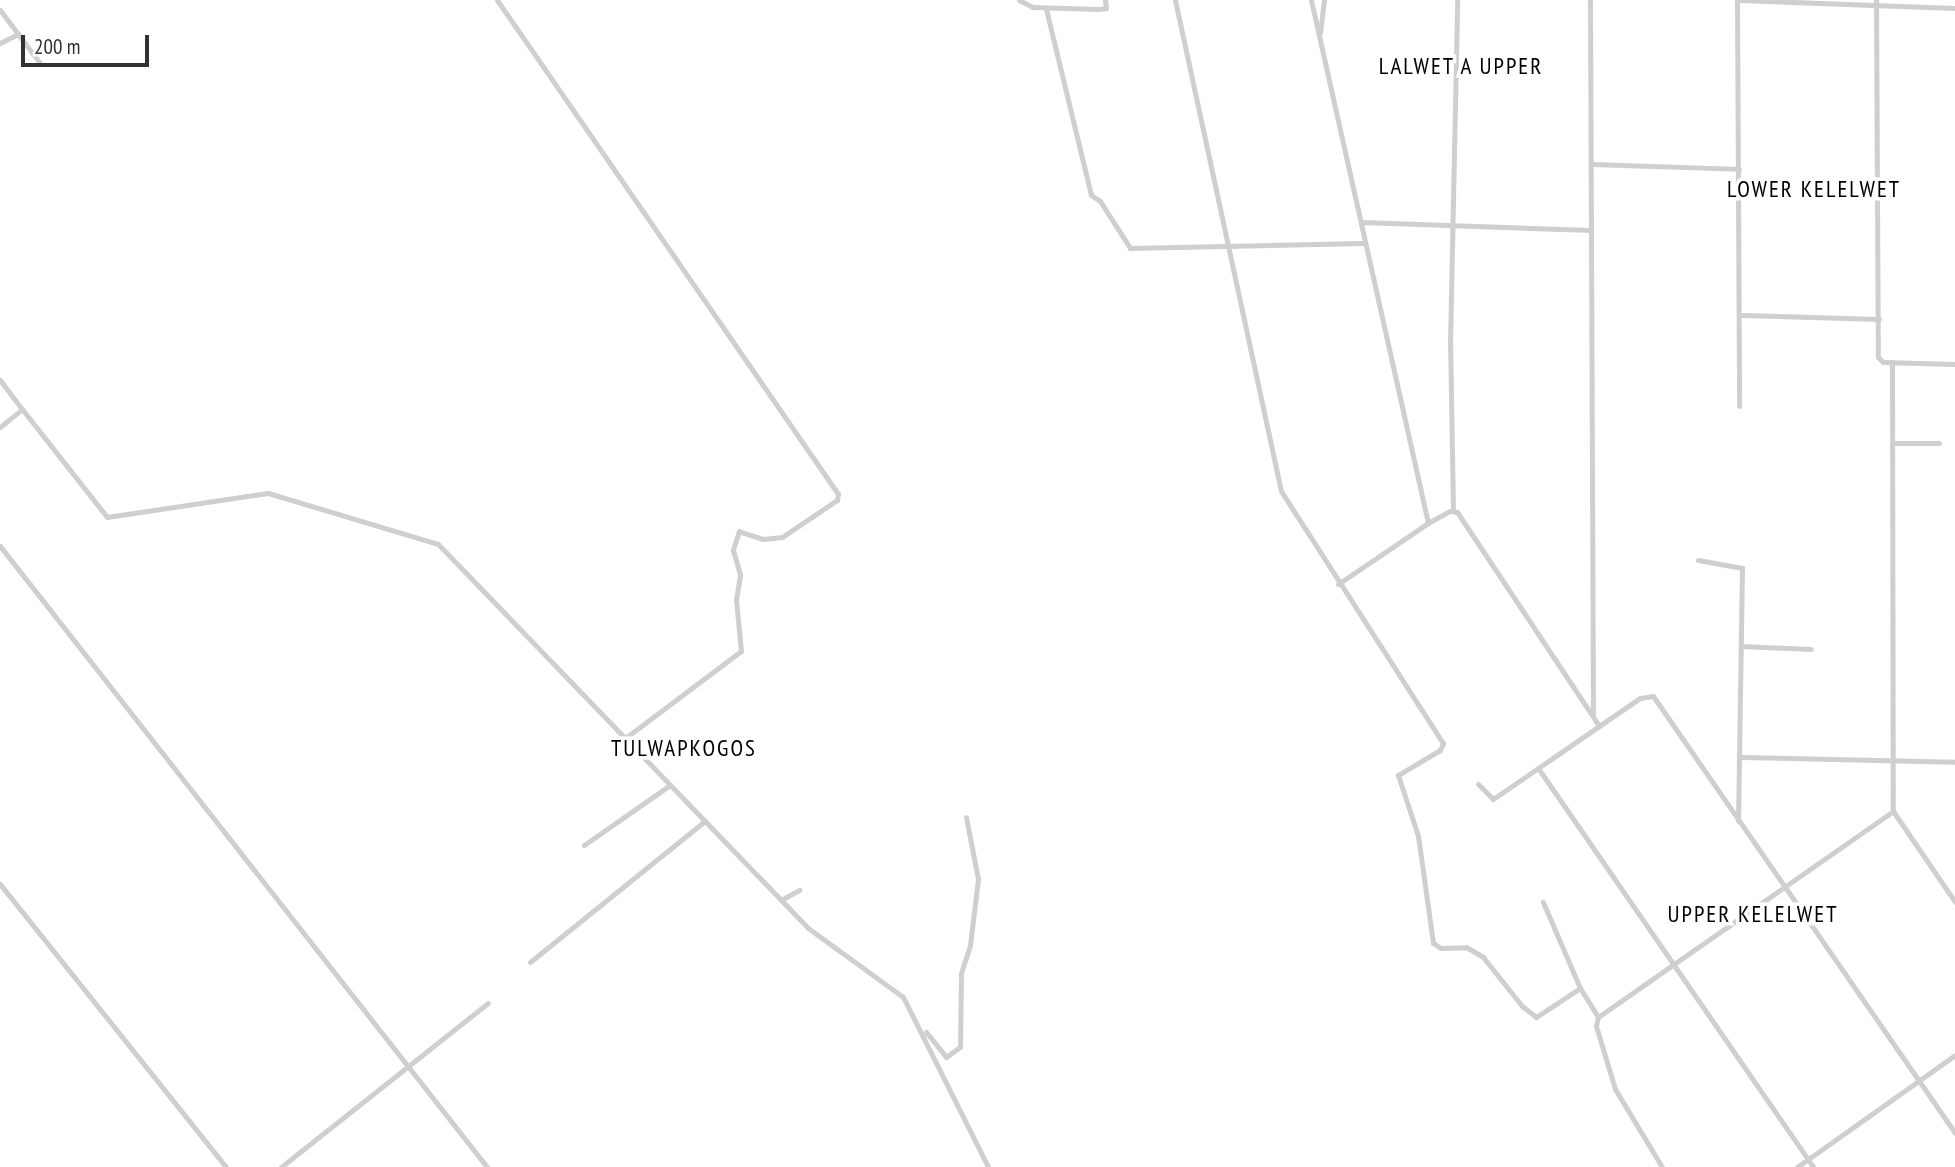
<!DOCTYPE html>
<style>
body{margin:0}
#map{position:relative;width:1955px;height:1167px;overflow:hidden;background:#fff;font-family:"PT Sans Narrow",sans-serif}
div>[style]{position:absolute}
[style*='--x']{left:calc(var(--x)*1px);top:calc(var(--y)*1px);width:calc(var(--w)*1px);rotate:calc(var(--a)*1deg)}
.street>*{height:5px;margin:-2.5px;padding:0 2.5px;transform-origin:2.5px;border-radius:2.5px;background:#cfcfcf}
span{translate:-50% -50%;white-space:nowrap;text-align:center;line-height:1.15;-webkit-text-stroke:7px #fff;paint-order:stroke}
.quarter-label{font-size:23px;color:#000;letter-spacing:2px}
.scale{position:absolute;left:21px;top:35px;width:128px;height:32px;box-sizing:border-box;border:4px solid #323232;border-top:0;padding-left:9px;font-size:21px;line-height:24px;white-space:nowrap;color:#323232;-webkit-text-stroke:5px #fff;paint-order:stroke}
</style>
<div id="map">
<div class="street">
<i style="--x:497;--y:0;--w:600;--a:55.38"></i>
<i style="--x:838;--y:494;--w:6;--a:99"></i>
<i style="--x:837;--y:500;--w:66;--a:146.1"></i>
<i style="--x:782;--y:537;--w:19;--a:174"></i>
<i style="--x:763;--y:539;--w:25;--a:-162"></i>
<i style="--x:739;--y:531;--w:20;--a:108"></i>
<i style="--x:733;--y:550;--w:26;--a:74"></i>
<i style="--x:740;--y:575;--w:25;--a:99"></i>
<i style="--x:736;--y:600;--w:51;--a:84.4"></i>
<i style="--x:741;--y:651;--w:146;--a:143.1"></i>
<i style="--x:1019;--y:0;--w:16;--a:27"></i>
<i style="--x:1033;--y:7;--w:66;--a:1.7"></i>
<i style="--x:1099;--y:9;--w:7;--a:-8"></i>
<i style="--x:1106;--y:8;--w:8;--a:-97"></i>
<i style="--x:1175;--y:0;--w:502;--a:77.82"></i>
<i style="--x:1281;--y:491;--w:300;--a:57.3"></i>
<i style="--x:1443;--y:743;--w:8;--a:113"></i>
<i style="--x:1440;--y:750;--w:49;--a:149.2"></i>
<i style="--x:1398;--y:775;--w:64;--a:71.8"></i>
<i style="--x:1418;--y:836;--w:108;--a:82"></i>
<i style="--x:1433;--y:943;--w:9;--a:32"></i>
<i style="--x:1441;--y:948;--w:25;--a:-2"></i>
<i style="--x:1466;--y:947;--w:20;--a:30"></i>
<i style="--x:1483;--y:957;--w:63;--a:51.5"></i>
<i style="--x:1522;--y:1006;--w:18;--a:38"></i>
<i style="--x:1536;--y:1017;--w:53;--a:-33.4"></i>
<i style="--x:1580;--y:988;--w:94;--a:-113.3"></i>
<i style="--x:1311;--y:0;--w:536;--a:77.39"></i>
<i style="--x:1590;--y:0;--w:714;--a:89.76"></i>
<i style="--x:1737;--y:0;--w:406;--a:89.7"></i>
<i style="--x:1739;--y:0;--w:216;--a:2.1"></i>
<i style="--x:1876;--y:0;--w:357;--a:89.7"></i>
<i style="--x:1878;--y:357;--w:7;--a:45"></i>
<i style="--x:1883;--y:362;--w:72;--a:1.6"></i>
<i style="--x:1046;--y:9;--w:191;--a:76.4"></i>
<i style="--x:1091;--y:195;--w:11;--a:34"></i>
<i style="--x:1100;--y:201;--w:56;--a:57.4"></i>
<i style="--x:1130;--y:248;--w:233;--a:-1.2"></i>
<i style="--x:0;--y:10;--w:30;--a:53"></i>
<i style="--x:18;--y:34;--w:20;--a:153"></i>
<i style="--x:1320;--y:33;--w:33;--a:-83"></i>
<i style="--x:18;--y:34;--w:35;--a:53"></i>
<i style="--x:1592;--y:164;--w:147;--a:1.9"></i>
<i style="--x:1361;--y:222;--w:230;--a:2"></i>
<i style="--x:1740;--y:315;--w:139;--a:1.6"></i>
<i style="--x:1892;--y:362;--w:449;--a:89.9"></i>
<i style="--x:1893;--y:811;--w:110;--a:55.7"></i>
<i style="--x:0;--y:380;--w:36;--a:53"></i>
<i style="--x:0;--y:427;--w:28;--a:-39"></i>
<i style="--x:22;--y:409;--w:137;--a:51.8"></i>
<i style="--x:107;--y:517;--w:163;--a:-8.5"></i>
<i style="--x:268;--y:493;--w:177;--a:16.7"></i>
<i style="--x:438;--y:544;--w:533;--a:46.06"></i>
<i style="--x:808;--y:928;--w:117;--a:36"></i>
<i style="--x:903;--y:997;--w:190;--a:63.4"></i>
<i style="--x:1892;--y:443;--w:47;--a:0"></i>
<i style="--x:1453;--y:510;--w:166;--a:-91"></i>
<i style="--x:1450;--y:344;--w:344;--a:-88.8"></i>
<i style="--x:0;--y:546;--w:789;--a:51.9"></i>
<i style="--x:1698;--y:560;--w:45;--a:10.3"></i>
<i style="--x:1742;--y:568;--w:253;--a:90.9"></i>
<i style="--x:1338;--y:584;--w:109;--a:-34.1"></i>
<i style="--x:1428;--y:523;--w:25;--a:-29"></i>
<i style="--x:1450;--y:511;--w:7;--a:8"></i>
<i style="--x:1457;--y:512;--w:257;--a:56.4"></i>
<i style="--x:1742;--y:646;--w:69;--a:2.5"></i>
<i style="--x:1742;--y:757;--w:213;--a:1.3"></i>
<i style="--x:1538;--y:768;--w:485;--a:55.4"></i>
<i style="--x:1478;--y:784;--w:21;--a:45"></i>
<i style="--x:1493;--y:799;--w:178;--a:-34.5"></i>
<i style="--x:1640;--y:698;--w:13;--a:-9"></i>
<i style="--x:1653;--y:696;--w:531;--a:55.35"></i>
<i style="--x:584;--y:845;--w:105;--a:-34.9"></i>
<i style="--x:0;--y:884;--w:362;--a:51.4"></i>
<i style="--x:781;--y:900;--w:21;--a:-29"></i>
<i style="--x:530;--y:962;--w:225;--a:-38.9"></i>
<i style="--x:1580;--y:988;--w:34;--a:58"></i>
<i style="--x:1598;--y:1017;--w:9;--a:103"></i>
<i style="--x:1596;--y:1026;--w:66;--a:73.2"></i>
<i style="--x:1615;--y:1089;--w:91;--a:58.9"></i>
<i style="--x:1598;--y:1017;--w:360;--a:-34.9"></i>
<i style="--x:926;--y:1032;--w:32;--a:51"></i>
<i style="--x:946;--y:1057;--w:17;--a:-36"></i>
<i style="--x:960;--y:1047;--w:74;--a:-89.2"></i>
<i style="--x:961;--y:973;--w:29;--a:-72"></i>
<i style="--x:970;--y:945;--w:66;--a:-83.1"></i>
<i style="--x:978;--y:879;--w:63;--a:-101"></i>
<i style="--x:281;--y:1167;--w:264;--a:-38.4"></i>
<i style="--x:1797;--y:1167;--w:194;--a:-35.3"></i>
</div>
<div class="quarter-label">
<span style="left:1461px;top:66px">LALWET A UPPER</span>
<span style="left:1814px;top:189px">LOWER KELELWET</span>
<span style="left:684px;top:748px">TULWAPKOGOS</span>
<span style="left:1753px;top:914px">UPPER KELELWET</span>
</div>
<div class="scale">200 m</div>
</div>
